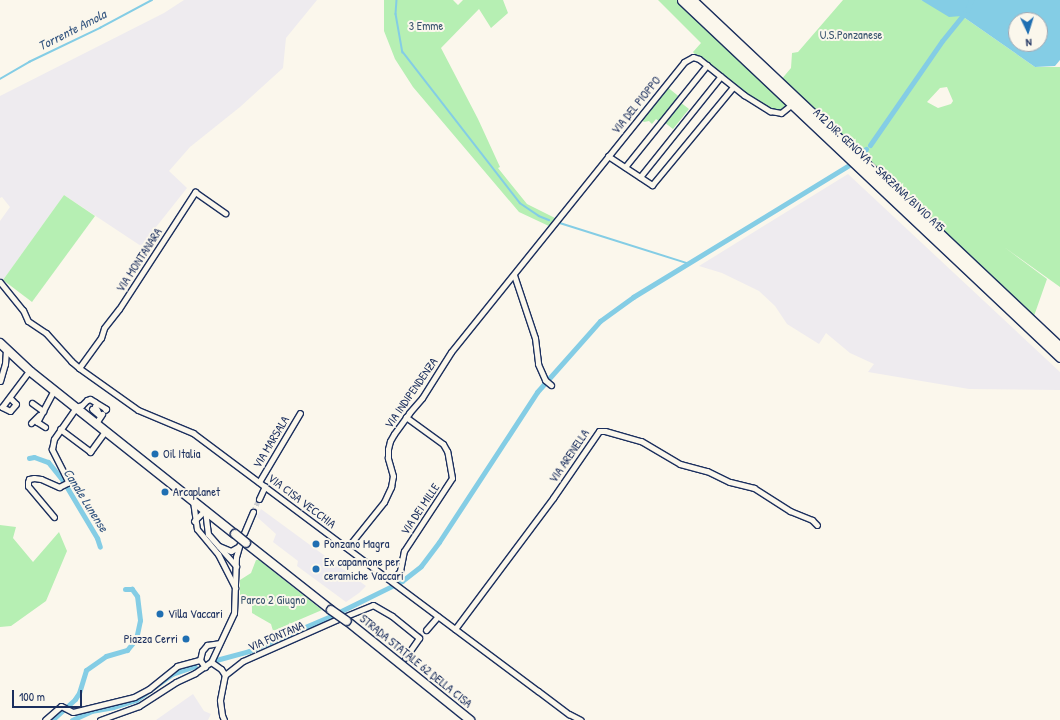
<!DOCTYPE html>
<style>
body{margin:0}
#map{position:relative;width:1060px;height:720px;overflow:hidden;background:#fbf7ec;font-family:"Patrick Hand",sans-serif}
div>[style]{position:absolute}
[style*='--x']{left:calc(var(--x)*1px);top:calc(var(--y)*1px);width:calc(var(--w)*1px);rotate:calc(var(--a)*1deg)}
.built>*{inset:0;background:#eeebef}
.green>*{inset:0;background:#b6efb3}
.water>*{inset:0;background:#84cde5}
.stream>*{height:1.5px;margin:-0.75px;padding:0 0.75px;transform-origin:0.75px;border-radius:0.75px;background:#84cde5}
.canal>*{height:5px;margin:-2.5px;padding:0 2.5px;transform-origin:2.5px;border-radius:2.5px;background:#84cde5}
.street-tunnel>*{height:5px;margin-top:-2.5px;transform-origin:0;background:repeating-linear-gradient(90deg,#cecfd0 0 5px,transparent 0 7.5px)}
.roads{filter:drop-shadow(1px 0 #1b2f5e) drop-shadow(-1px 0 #1b2f5e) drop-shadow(0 1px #1b2f5e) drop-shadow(0 -1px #1b2f5e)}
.street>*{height:5px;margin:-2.5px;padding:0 2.5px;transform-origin:2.5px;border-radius:2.5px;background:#fbf7ec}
.primary>*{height:8px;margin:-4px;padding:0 4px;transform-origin:4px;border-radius:4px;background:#fbf7ec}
.highway>*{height:9px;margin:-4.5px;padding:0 4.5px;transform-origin:4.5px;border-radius:4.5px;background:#fbf7ec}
.bridges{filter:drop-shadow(1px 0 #1b2f5e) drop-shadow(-1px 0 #1b2f5e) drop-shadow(0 1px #1b2f5e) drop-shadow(0 -1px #1b2f5e)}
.primary-bridge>*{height:8px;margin:-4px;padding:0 4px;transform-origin:4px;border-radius:4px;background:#fbf7ec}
.dots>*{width:11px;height:11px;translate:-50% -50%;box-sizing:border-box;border:2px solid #fbf7ec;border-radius:50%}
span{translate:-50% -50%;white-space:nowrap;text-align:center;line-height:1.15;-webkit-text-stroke:4px #fbf7ec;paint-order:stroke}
.park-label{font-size:12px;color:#3a556f}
.street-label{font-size:12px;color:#1b2f5e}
.poi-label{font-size:12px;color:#1b2f5e}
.left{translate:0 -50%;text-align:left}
.right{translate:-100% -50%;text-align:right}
.water-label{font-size:13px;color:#355680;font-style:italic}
.north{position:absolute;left:1008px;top:12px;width:40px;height:40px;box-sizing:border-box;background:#fbf7ec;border:1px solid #a1a7b3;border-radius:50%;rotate:176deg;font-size:11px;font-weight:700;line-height:16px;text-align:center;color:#1b2f5e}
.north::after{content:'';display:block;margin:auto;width:14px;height:18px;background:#1f6fb2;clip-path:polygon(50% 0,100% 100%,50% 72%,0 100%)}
.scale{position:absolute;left:12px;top:690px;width:70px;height:18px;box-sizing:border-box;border:2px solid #1b2f5e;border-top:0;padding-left:5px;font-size:12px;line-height:14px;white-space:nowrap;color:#1b2f5e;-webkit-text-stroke:3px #fbf7ec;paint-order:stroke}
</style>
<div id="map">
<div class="built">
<i style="clip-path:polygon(184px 0,317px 0,286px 38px,283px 68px,240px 107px,190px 147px,169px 171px,187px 188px,141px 246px,64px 195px,3px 280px,0 278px,0 221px,10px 207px,2px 197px,0 198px,0 96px,164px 13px)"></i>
<i style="clip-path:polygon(848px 174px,1060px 372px,1060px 390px,969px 389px,868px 372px,874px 364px,850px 353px,826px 333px,819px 344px,787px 324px,775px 306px,759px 291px,722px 273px,699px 266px)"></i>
<i style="clip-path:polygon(261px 509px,366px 586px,359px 593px,346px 602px,297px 566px,298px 561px,273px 542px,276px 534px,257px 517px)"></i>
<i style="clip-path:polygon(193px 694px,204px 711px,211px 714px,208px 720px,156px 720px)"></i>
</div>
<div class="green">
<i style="clip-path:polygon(384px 0,453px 0,458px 5px,463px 0,503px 0,508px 13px,491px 28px,479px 9px,441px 48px,478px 119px,500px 167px,498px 168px,527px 204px,557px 219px,551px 227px,519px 212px,413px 87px,395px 59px,384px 31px)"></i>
<i style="clip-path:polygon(658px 0,679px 0,791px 105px,785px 110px,770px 111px,699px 59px,693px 52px,701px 43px)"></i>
<i style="clip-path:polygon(evenodd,843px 0,921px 0,962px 16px,1035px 67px,1060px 67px,1060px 287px,1004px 247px,1047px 279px,1034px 316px,1060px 340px,1060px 346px,780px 81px,791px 68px,792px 53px,798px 52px,843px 0,947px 87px,953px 101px,951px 104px,938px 108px,927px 102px,940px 88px,947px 87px)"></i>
<i style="clip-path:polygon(666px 86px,682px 99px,680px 102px,689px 109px,673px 129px,664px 122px,662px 124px,656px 119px,652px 124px,649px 121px,644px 122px,639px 118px)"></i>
<i style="clip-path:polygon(64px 195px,95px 216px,32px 302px,3px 280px)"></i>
<i style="clip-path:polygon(0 525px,16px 527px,13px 538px,33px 562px,59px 532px,67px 551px,46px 601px,11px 626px,0 627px)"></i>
<i style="clip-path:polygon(256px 560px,259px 560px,322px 610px,273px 631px,271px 624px,252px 613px,252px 604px,240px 601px,240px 580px,251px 573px)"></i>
</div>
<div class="water">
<i style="clip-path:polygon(evenodd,921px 0,1060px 0,1060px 60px,1055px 66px,1035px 67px,962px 16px,949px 17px,921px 0,1016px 20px,1040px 20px,1040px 44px,1016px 44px,1016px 20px)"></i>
</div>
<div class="stream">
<i style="--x:397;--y:0;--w:14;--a:94"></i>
<i style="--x:396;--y:14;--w:39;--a:80"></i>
<i style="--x:403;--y:52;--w:191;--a:52.2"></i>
<i style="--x:520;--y:203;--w:23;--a:34"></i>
<i style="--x:539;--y:216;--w:11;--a:22"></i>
<i style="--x:0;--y:79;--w:34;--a:-30"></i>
<i style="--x:29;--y:62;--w:79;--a:-25.6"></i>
<i style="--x:100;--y:28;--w:59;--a:-28.3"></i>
<i style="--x:560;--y:223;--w:133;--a:17.5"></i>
</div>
<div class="canal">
<i style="--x:870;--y:145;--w:126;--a:-55.3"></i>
<i style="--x:942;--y:41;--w:40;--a:-51"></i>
<i style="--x:967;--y:10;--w:11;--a:-68"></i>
<i style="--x:864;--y:151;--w:3;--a:-45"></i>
<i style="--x:29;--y:458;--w:5;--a:-11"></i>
<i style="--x:34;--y:457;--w:15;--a:20"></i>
<i style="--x:48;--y:462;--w:22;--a:51"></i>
<i style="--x:62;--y:479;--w:69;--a:59.3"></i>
<i style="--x:97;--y:538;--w:9;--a:72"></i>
<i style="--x:216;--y:660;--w:34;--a:-15"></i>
<i style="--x:249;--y:651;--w:89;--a:-23.1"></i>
<i style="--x:331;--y:616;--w:79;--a:-26.2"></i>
<i style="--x:402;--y:581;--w:24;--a:-38"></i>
<i style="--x:421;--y:566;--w:30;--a:-53"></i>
<i style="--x:439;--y:542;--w:179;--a:-56.8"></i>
<i style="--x:537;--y:392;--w:95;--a:-48.4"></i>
<i style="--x:600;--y:321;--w:41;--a:-36"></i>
<i style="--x:633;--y:297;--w:252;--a:-31.4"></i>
<i style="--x:52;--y:720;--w:31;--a:-42"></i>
<i style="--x:75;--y:699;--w:7;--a:-56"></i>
<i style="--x:79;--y:693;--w:24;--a:-73"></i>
<i style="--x:86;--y:670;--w:24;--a:-35"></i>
<i style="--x:106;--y:656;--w:22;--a:-16"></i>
<i style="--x:127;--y:650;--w:14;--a:-51"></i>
<i style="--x:136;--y:639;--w:19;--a:-78"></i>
<i style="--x:140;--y:620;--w:24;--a:-97"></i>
<i style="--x:137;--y:596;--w:9;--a:-126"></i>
<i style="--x:132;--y:589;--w:7;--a:180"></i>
<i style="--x:72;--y:720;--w:21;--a:-25"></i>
<i style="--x:91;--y:711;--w:22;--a:-10"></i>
<i style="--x:113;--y:707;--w:24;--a:-17"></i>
<i style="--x:136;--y:700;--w:44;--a:-35.8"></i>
<i style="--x:172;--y:674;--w:24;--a:-19"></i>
</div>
<div class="street-tunnel">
<i style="--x:90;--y:402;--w:6;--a:39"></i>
<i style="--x:253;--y:512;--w:14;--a:-65"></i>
<i style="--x:419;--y:638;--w:11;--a:-49"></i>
</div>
<div class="roads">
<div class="street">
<i style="--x:608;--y:156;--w:53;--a:33.4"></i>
<i style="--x:652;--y:185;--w:127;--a:-50.4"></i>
<i style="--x:625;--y:167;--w:131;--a:-51.2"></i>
<i style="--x:640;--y:177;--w:129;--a:-51.3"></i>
<i style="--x:514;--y:275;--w:66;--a:71.6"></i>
<i style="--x:535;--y:338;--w:26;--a:83"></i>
<i style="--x:538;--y:364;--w:17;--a:66"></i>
<i style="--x:545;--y:380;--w:8;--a:40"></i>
<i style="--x:0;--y:282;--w:36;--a:51"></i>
<i style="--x:23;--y:310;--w:12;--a:66"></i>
<i style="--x:28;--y:321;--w:22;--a:34"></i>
<i style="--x:46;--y:333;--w:38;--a:48"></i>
<i style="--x:71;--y:361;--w:11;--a:41"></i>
<i style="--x:79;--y:368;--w:72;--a:35.4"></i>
<i style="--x:138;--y:410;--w:60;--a:22.7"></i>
<i style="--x:193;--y:433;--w:431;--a:36.8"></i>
<i style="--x:538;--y:691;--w:39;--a:37"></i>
<i style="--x:569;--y:714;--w:13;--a:27"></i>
<i style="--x:79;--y:368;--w:37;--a:-54"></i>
<i style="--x:101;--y:338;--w:10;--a:-73"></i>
<i style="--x:104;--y:328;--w:24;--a:-52"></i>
<i style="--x:119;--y:309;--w:140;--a:-57"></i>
<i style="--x:195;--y:192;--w:37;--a:35"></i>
<i style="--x:0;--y:381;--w:18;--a:-74"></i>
<i style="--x:5;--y:364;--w:15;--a:-86"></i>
<i style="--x:10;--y:398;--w:8;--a:45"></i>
<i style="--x:16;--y:404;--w:9;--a:131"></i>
<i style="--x:10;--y:411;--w:9;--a:-153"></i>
<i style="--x:2;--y:407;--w:45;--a:-53.1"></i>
<i style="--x:87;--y:400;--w:3;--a:-18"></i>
<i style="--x:90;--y:399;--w:6;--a:31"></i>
<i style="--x:95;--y:402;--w:13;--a:32"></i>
<i style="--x:106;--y:409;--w:1;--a:135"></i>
<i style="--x:32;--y:403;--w:14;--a:36"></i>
<i style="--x:95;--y:406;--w:11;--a:63"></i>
<i style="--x:92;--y:409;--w:9;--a:41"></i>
<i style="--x:31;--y:423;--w:11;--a:-45"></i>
<i style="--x:96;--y:423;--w:11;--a:-56"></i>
<i style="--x:45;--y:427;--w:9;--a:-148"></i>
<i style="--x:37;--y:422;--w:36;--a:-62"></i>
<i style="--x:60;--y:429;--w:38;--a:37"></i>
<i style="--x:90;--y:452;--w:26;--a:-54"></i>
<i style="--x:259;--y:482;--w:80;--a:-59.3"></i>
<i style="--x:259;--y:499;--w:14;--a:-65"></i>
<i style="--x:193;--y:501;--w:28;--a:82"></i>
<i style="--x:197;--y:529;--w:33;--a:50"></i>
<i style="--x:218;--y:554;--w:38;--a:63"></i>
<i style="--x:54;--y:517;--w:40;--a:-130"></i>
<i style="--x:28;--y:486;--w:4;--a:-90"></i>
<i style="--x:28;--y:482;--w:3;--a:-72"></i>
<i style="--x:29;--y:479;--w:5;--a:-11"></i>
<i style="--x:34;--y:478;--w:7;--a:8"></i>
<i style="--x:41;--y:479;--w:20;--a:24"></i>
<i style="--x:59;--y:487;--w:9;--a:-27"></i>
<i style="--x:67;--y:483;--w:2;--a:-63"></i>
<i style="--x:68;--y:481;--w:36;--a:-117"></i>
<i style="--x:52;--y:449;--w:10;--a:-79"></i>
<i style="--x:54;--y:439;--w:39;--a:-55"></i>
<i style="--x:76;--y:407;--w:6;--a:-18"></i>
<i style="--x:82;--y:405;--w:7;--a:-45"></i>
<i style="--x:194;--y:521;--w:16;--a:-45"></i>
<i style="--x:205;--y:510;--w:24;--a:83"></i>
<i style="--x:208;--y:534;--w:43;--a:48.8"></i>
<i style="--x:244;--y:533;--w:23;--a:-67"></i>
<i style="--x:219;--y:546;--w:13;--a:23"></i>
<i style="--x:231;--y:551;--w:8;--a:-30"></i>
<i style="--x:347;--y:548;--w:59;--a:-51.2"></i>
<i style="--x:384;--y:502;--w:17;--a:-65"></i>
<i style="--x:391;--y:487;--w:11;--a:-80"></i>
<i style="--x:393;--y:476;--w:19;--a:-106"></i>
<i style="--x:388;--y:458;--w:9;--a:-90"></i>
<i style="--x:388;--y:449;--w:8;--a:-76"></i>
<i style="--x:390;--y:441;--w:8;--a:-60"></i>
<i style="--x:394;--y:434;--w:26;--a:-54"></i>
<i style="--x:409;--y:413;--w:20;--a:-49"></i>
<i style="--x:422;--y:398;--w:54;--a:-57.8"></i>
<i style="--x:451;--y:352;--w:372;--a:-51.2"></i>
<i style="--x:684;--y:62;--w:10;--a:-29"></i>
<i style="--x:693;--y:57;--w:6;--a:18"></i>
<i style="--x:699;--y:59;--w:58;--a:38.7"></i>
<i style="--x:744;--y:95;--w:31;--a:32"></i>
<i style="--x:770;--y:111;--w:11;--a:10"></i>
<i style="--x:781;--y:113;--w:13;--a:-39"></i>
<i style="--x:392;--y:581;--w:13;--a:-51"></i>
<i style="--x:400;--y:571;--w:20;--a:-79"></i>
<i style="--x:404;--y:551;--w:87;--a:-56.7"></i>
<i style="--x:452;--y:478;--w:27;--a:-100"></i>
<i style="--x:447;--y:451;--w:8;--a:-120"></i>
<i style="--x:443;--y:444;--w:46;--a:-143.9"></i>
<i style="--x:346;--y:616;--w:29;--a:-22"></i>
<i style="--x:373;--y:605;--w:22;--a:30"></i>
<i style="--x:392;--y:616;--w:35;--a:39"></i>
<i style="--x:419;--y:638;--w:24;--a:125"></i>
<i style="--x:455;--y:629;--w:164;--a:-53.2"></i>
<i style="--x:553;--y:498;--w:81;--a:-55.5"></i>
<i style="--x:599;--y:431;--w:6;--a:0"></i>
<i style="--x:605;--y:431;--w:37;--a:16"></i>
<i style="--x:641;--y:441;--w:45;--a:30.5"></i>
<i style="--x:680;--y:464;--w:28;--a:15"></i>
<i style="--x:707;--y:471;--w:25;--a:26"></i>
<i style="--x:730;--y:482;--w:25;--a:14"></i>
<i style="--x:754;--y:488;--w:43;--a:32.6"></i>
<i style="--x:790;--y:511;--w:24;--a:22"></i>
<i style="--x:812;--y:520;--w:7;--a:45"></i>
<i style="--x:426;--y:630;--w:18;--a:-49"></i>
<i style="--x:205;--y:667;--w:9;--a:-126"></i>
<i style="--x:200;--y:660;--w:9;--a:-77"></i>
<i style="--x:202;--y:651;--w:8;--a:-50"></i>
<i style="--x:207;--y:645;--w:12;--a:-9"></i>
<i style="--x:225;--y:675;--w:23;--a:-38"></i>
<i style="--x:243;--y:661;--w:104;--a:-23.9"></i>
<i style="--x:45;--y:720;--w:21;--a:-41"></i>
<i style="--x:61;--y:706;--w:13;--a:27"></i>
<i style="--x:73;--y:712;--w:63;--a:-13.8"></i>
<i style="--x:134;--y:697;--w:17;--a:-28"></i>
<i style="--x:149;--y:689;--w:36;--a:-39"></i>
<i style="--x:177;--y:666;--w:24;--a:-15"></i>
<i style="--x:100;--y:720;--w:41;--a:-19.7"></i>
<i style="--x:139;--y:706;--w:44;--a:-33"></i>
<i style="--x:176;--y:682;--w:21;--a:-25"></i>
<i style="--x:195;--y:673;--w:19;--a:-35"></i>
<i style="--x:224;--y:720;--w:5;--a:-112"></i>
<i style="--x:222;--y:715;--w:15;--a:-98"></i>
<i style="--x:220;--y:700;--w:25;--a:-79"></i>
<i style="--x:225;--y:675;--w:7;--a:-124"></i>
<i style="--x:221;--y:669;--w:12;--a:-145"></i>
<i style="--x:211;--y:662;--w:54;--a:-64.9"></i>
<i style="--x:234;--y:613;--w:56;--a:-88"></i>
<i style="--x:236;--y:557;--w:15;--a:-74"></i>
</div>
<div class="primary">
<i style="--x:0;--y:343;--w:42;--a:43.1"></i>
<i style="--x:31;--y:372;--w:260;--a:38.5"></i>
<i style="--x:246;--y:543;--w:108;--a:38.2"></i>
<i style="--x:347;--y:621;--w:158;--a:38.8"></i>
</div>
<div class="highway">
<i style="--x:682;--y:0;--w:520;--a:43.36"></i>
<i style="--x:692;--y:0;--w:506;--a:43.32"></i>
</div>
</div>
<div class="bridges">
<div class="primary-bridge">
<i style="--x:235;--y:534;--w:14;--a:39"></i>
<i style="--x:331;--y:610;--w:19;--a:35"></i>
</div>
</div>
<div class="dots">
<i style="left:155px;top:454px;background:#1f6fb2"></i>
<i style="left:165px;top:492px;background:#1f6fb2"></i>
<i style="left:316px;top:544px;background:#1f6fb2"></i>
<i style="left:316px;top:569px;background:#1f6fb2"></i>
<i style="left:160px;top:614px;background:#1f6fb2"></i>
<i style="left:186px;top:639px;background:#1f6fb2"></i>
</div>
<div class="park-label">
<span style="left:426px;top:26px">3 Emme</span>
<span style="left:851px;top:35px">U.S.Ponzanese</span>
<span style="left:273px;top:600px">Parco 2 Giugno</span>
</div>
<div class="street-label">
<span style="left:636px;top:105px;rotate:-51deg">VIA DEL PIOPPO</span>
<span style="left:879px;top:170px;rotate:43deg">A12 DIR. GENOVA - SARZANA/BIVIO A15</span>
<span style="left:139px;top:260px;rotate:-57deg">VIA MONTANARA</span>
<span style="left:411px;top:393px;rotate:-55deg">VIA INDIPENDENZA</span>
<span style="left:271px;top:442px;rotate:-59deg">VIA MARSALA</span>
<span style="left:569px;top:456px;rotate:-56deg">VIA ARENELLA</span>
<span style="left:302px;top:501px;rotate:37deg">VIA CISA VECCHIA</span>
<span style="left:420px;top:509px;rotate:-56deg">VIA DEI MILLE</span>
<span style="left:276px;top:636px;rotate:-23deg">VIA FONTANA</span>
<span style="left:416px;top:661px;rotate:39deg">STRADA STATALE 62 DELLA CISA</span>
</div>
<div class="poi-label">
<span class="left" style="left:163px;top:454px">Oil Italia</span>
<span class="left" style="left:173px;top:492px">Arcaplanet</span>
<span class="left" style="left:324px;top:544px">Ponzano Magra</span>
<span class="left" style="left:324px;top:569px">Ex capannone per<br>ceramiche Vaccari</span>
<span class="left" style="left:168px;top:614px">Villa Vaccari</span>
<span class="right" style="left:178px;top:639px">Piazza Cerri</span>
</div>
<div class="water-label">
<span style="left:72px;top:30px;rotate:-27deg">Torrente Amola</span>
<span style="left:86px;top:500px;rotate:58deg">Canale Lunense</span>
</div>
<div class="north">N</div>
<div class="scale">100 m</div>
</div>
